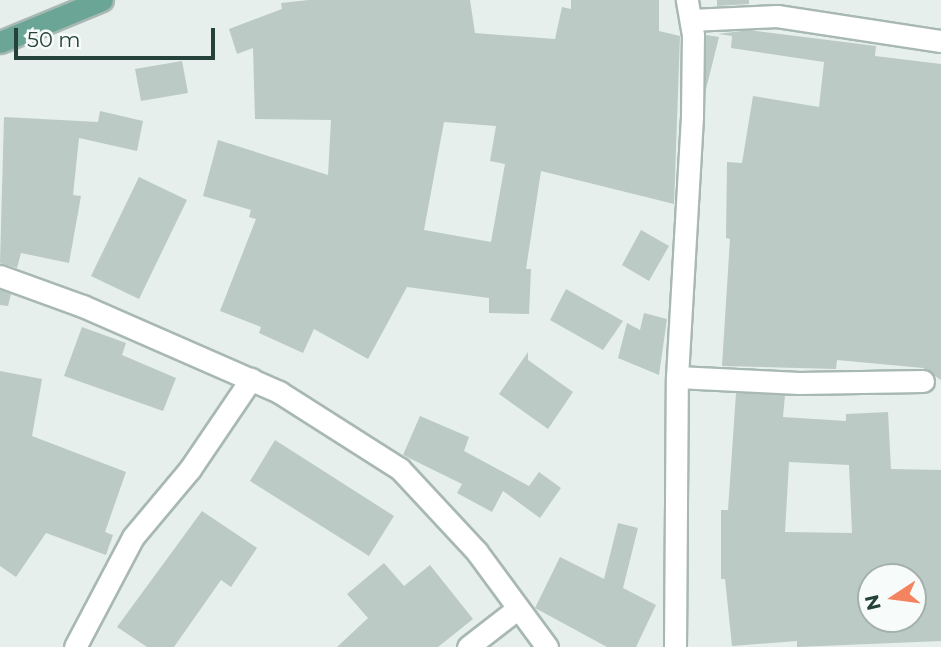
<!DOCTYPE html>
<style>
body{margin:0}
#map{position:relative;width:941px;height:647px;overflow:hidden;background:#e6efeb;font-family:Montserrat,sans-serif}
div>[style]{position:absolute}
[style*='--x']{left:calc(var(--x)*1px);top:calc(var(--y)*1px);width:calc(var(--w)*1px);rotate:calc(var(--a)*1deg)}
.building>*{inset:0;background:#bbcac4}
.roads{filter:drop-shadow(2px 0 #a8b8b2) drop-shadow(-2px 0 #a8b8b2) drop-shadow(0 2px #a8b8b2) drop-shadow(0 -2px #a8b8b2)}
.minor>*{height:21px;margin:-10.5px;padding:0 10.5px;transform-origin:10.5px;border-radius:10.5px;background:#fff}
.major>*{height:21px;margin:-10.5px;padding:0 10.5px;transform-origin:10.5px;border-radius:10.5px;background:#6aa596}
span{translate:-50% -50%;white-space:nowrap;text-align:center;line-height:1.15;-webkit-text-stroke:5px #f7fbf9;paint-order:stroke}
.north{position:absolute;left:857px;top:563px;width:70px;height:70px;box-sizing:border-box;background:#f7fbf9;border:2px solid #a3b1ad;border-radius:50%;rotate:257deg;font-size:19px;font-weight:700;line-height:28px;text-align:center;color:#24423a}
.north::after{content:'';display:block;margin:auto;width:24px;height:32px;background:#f4845f;clip-path:polygon(50% 0,100% 100%,50% 72%,0 100%)}
.scale{position:absolute;left:14px;top:28px;width:201px;height:32px;box-sizing:border-box;border:4px solid #24423a;border-top:0;padding-left:9px;font-size:21px;line-height:24px;white-space:nowrap;color:#24423a;-webkit-text-stroke:5px #f7fbf9;paint-order:stroke}
</style>
<div id="map">
<div class="building">
<i style="clip-path:polygon(evenodd,309px 0,470px 0,475px 33px,555px 39px,562px 7px,571px 9px,571px 0,659px 0,659px 31px,680px 36px,674px 204px,541px 171px,526px 269px,531px 269px,529px 314px,489px 313px,489px 298px,407px 287px,368px 359px,314px 329px,303px 353px,259px 333px,261px 327px,220px 311px,256px 219px,249px 217px,251px 210px,203px 196px,218px 140px,328px 175px,331px 120px,255px 119px,253px 48px,237px 54px,229px 29px,282px 9px,281px 3px,309px 0,444px 122px,496px 126px,490px 161px,505px 164px,491px 242px,424px 230px,444px 122px)"></i>
<i style="clip-path:polygon(717px 0,749px 0,749px 4px,717px 6px)"></i>
<i style="clip-path:polygon(749px 30px,876px 46px,875px 56px,941px 64px,941px 380px,923px 368px,837px 360px,836px 369px,722px 366px,730px 239px,726px 238px,727px 162px,742px 163px,753px 96px,819px 107px,824px 62px,731px 48px,732px 36px,718px 34px)"></i>
<i style="clip-path:polygon(706px 35px,719px 37px,705px 93px)"></i>
<i style="clip-path:polygon(182px 61px,188px 93px,141px 101px,135px 69px)"></i>
<i style="clip-path:polygon(100px 111px,143px 121px,137px 151px,79px 138px,73px 195px,81px 196px,69px 263px,21px 253px,17px 268px,0 263px,4px 117px,98px 122px)"></i>
<i style="clip-path:polygon(139px 177px,187px 200px,139px 299px,91px 276px)"></i>
<i style="clip-path:polygon(641px 230px,669px 246px,649px 281px,622px 265px)"></i>
<i style="clip-path:polygon(566px 289px,623px 321px,603px 350px,550px 320px)"></i>
<i style="clip-path:polygon(0 290px,11px 294px,8px 306px,0 305px)"></i>
<i style="clip-path:polygon(644px 313px,667px 319px,659px 375px,618px 358px,627px 323px,640px 330px)"></i>
<i style="clip-path:polygon(82px 327px,126px 343px,122px 355px,176px 378px,163px 411px,64px 376px)"></i>
<i style="clip-path:polygon(528px 352px,528px 360px,573px 392px,548px 429px,499px 394px)"></i>
<i style="clip-path:polygon(0 371px,42px 379px,32px 436px,126px 472px,105px 532px,113px 535px,106px 555px,46px 533px,16px 577px,0 566px)"></i>
<i style="clip-path:polygon(evenodd,736px 393px,785px 395px,783px 417px,846px 421px,846px 414px,888px 412px,891px 469px,941px 470px,941px 641px,797px 647px,797px 641px,732px 646px,725px 579px,721px 579px,721px 510px,728px 510px,736px 393px,789px 462px,849px 465px,852px 533px,785px 532px,789px 462px,736px 393px,871px 577px,913px 577px,913px 619px,871px 619px,871px 577px)"></i>
<i style="clip-path:polygon(420px 416px,469px 437px,464px 451px,529px 486px,539px 472px,561px 488px,540px 518px,503px 491px,492px 512px,457px 493px,462px 484px,403px 455px)"></i>
<i style="clip-path:polygon(275px 440px,394px 516px,369px 556px,250px 481px)"></i>
<i style="clip-path:polygon(202px 511px,257px 548px,231px 587px,221px 580px,174px 647px,147px 647px,117px 627px)"></i>
<i style="clip-path:polygon(618px 523px,638px 528px,623px 588px,656px 605px,636px 647px,607px 647px,535px 608px,560px 557px,604px 579px)"></i>
<i style="clip-path:polygon(384px 563px,404px 586px,430px 565px,473px 619px,438px 647px,337px 647px,368px 618px,347px 594px)"></i>
</div>
<div class="roads">
<div class="minor">
<i style="--x:691;--y:20;--w:86;--a:-2.7"></i>
<i style="--x:777;--y:16;--w:166;--a:8.7"></i>
<i style="--x:0;--y:276;--w:88;--a:19.9"></i>
<i style="--x:83;--y:306;--w:214;--a:23.7"></i>
<i style="--x:279;--y:392;--w:143;--a:32.5"></i>
<i style="--x:400;--y:469;--w:113;--a:47.1"></i>
<i style="--x:477;--y:552;--w:118;--a:53.6"></i>
<i style="--x:677;--y:377;--w:122;--a:2.8"></i>
<i style="--x:799;--y:383;--w:124;--a:-0.9"></i>
<i style="--x:75;--y:647;--w:124;--a:-62.2"></i>
<i style="--x:133;--y:537;--w:89;--a:-50"></i>
<i style="--x:190;--y:469;--w:109;--a:-55.9"></i>
<i style="--x:468;--y:647;--w:62;--a:-37.8"></i>
<i style="--x:675;--y:647;--w:270;--a:-89.6"></i>
<i style="--x:677;--y:377;--w:262;--a:-86.7"></i>
<i style="--x:692;--y:115;--w:80;--a:-89.3"></i>
<i style="--x:693;--y:35;--w:36;--a:-100"></i>
</div>
<div class="major">
<i style="--x:0;--y:42;--w:110;--a:-22.4"></i>
</div>
</div>
<div class="north">N</div>
<div class="scale">50 m</div>
</div>
